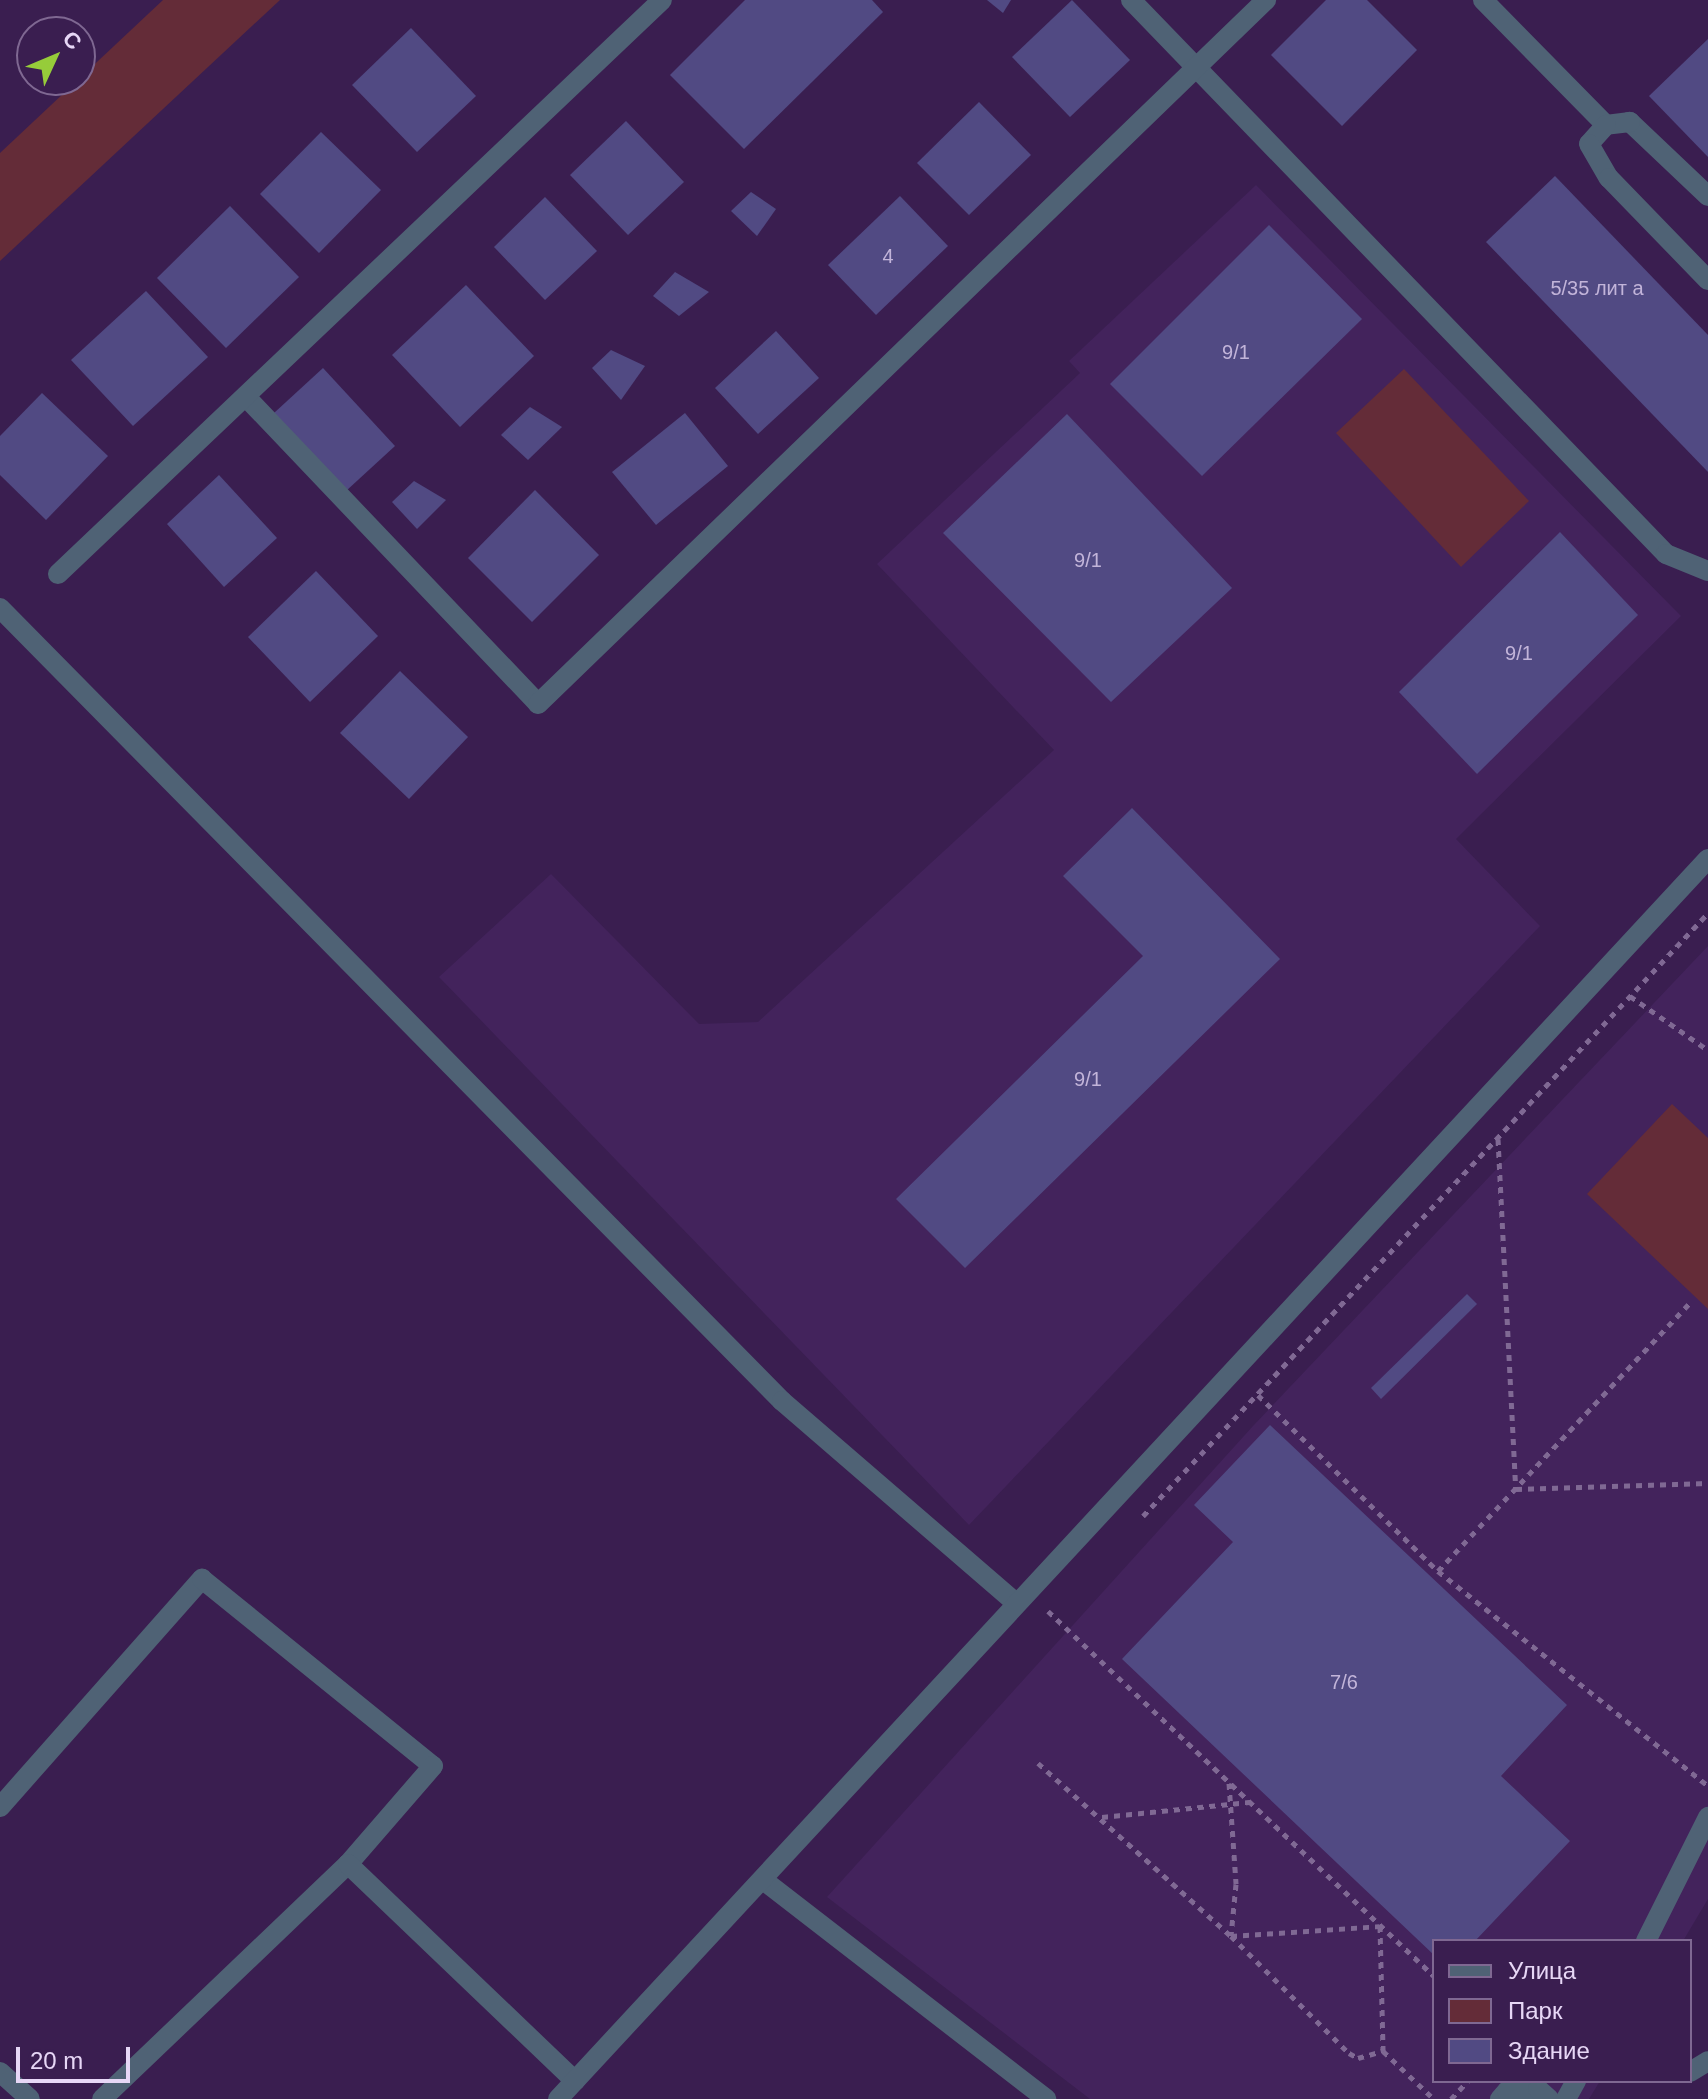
<!DOCTYPE html>
<meta charset="utf-8">
<style>
body{margin:0}
#map{position:relative;width:1708px;height:2099px;overflow:hidden;background:#3a1e50;font-family:Helvetica,sans-serif}
div>[style]{position:absolute}
[style*='--x']{left:calc(var(--x)*1px);top:calc(var(--y)*1px);width:calc(var(--w)*1px);rotate:calc(var(--a)*1deg)}
.built>*{inset:0;background:#43235c}
.green>*{inset:0;background:#642c38}
.building>*{inset:0;background:#514a83}
.path>*{height:5px;margin-top:-2.5px;transform-origin:0;background:repeating-linear-gradient(90deg,#806994 0 6px,transparent 0 12px)}
.minor>*{height:20px;margin:-10px;padding:0 10px;transform-origin:10px;border-radius:10px;background:#4f6275}
span{translate:-50% -50%;white-space:nowrap;text-align:center;line-height:1.15;-webkit-text-stroke:7px #3a1e50;paint-order:stroke}
.number-label{font-size:20px;color:#c2b4d9}
.number-label span{-webkit-text-stroke-width:0}
.legend{position:absolute;left:1432px;top:1939px;width:260px;height:144px;box-sizing:border-box;background:#3a1e50;border:2px solid #7f6892;margin:0;padding:10px 14px;list-style:none;font-size:24px;color:#e7d7f6}
.legend li{display:flex;align-items:center;gap:16px;height:40px}
.legend b{width:40px;border:2px solid #7f6892}
.north{position:absolute;left:16px;top:16px;width:80px;height:80px;box-sizing:border-box;background:#3a1e50;border:2px solid #7f6892;border-radius:50%;rotate:46deg;font-size:22px;font-weight:700;line-height:32px;text-align:center;color:#e7d7f6}
.north::after{content:'';display:block;margin:auto;width:28px;height:36px;background:#96cc3a;clip-path:polygon(50% 0,100% 100%,50% 72%,0 100%)}
.scale{position:absolute;left:16px;top:2047px;width:114px;height:36px;box-sizing:border-box;border:4px solid #e7d7f6;border-top:0;padding-left:10px;font-size:24px;line-height:28px;white-space:nowrap;color:#e7d7f6;-webkit-text-stroke:6px #3a1e50;paint-order:stroke}
</style>
<div id="map">
<div class="built">
<i style="clip-path:polygon(1256px 185px,1681px 616px,1456px 839px,1540px 926px,969px 1525px,439px 977px,551px 874px,699px 1024px,758px 1022px,1054px 750px,877px 564px,1080px 373px,1069px 361px)"></i>
<i style="clip-path:polygon(1708px 946px,1708px 1899px,1683px 1941px,1434px 1941px,1434px 2081px,1600px 2081px,1589px 2099px,1090px 2099px,827px 1897px,1253px 1426px)"></i>
</div>
<div class="green">
<i style="clip-path:polygon(163px 0,280px 0,0 261px,0 153px)"></i>
<i style="clip-path:polygon(1404px 369px,1529px 501px,1461px 567px,1336px 433px)"></i>
<i style="clip-path:polygon(1672px 1104px,1708px 1138px,1708px 1309px,1587px 1194px)"></i>
</div>
<div class="building">
<i style="clip-path:polygon(745px 0,872px 0,883px 12px,744px 149px,670px 75px)"></i>
<i style="clip-path:polygon(987px 0,1011px 0,1003px 13px)"></i>
<i style="clip-path:polygon(1072px 0,1130px 60px,1070px 117px,1012px 57px)"></i>
<i style="clip-path:polygon(1326px 0,1367px 0,1417px 50px,1342px 126px,1271px 55px)"></i>
<i style="clip-path:polygon(411px 28px,476px 96px,417px 152px,352px 85px)"></i>
<i style="clip-path:polygon(1708px 39px,1708px 157px,1649px 96px)"></i>
<i style="clip-path:polygon(979px 102px,1031px 155px,969px 215px,917px 163px)"></i>
<i style="clip-path:polygon(626px 121px,684px 182px,628px 235px,570px 175px)"></i>
<i style="clip-path:polygon(321px 132px,381px 190px,319px 253px,260px 194px)"></i>
<i style="clip-path:polygon(1555px 176px,1708px 335px,1708px 472px,1486px 242px)"></i>
<i style="clip-path:polygon(751px 192px,776px 209px,757px 236px,731px 211px)"></i>
<i style="clip-path:polygon(900px 196px,948px 246px,876px 315px,828px 265px)"></i>
<i style="clip-path:polygon(545px 197px,597px 251px,545px 300px,494px 247px)"></i>
<i style="clip-path:polygon(230px 206px,299px 277px,226px 348px,157px 278px)"></i>
<i style="clip-path:polygon(1269px 225px,1362px 319px,1202px 476px,1110px 384px)"></i>
<i style="clip-path:polygon(675px 272px,709px 292px,679px 316px,653px 296px)"></i>
<i style="clip-path:polygon(466px 285px,534px 356px,460px 427px,392px 355px)"></i>
<i style="clip-path:polygon(146px 291px,208px 357px,133px 426px,71px 360px)"></i>
<i style="clip-path:polygon(776px 331px,819px 378px,758px 434px,715px 388px)"></i>
<i style="clip-path:polygon(611px 350px,645px 366px,621px 400px,592px 368px)"></i>
<i style="clip-path:polygon(323px 368px,395px 446px,346px 491px,274px 413px)"></i>
<i style="clip-path:polygon(42px 393px,108px 456px,46px 520px,0 475px,0 436px)"></i>
<i style="clip-path:polygon(530px 407px,562px 427px,528px 460px,501px 435px)"></i>
<i style="clip-path:polygon(685px 413px,728px 466px,656px 525px,612px 472px)"></i>
<i style="clip-path:polygon(1067px 414px,1232px 588px,1111px 702px,943px 533px)"></i>
<i style="clip-path:polygon(219px 475px,277px 538px,224px 587px,167px 524px)"></i>
<i style="clip-path:polygon(414px 481px,446px 500px,417px 529px,392px 502px)"></i>
<i style="clip-path:polygon(535px 490px,599px 555px,532px 622px,468px 558px)"></i>
<i style="clip-path:polygon(1560px 532px,1638px 615px,1477px 774px,1399px 692px)"></i>
<i style="clip-path:polygon(316px 571px,378px 636px,310px 702px,248px 637px)"></i>
<i style="clip-path:polygon(400px 671px,468px 737px,409px 799px,340px 733px)"></i>
<i style="clip-path:polygon(1132px 808px,1280px 959px,965px 1268px,896px 1199px,1143px 956px,1063px 876px)"></i>
<i style="clip-path:polygon(1467px 1294px,1477px 1304px,1381px 1399px,1371px 1388px)"></i>
<i style="clip-path:polygon(1270px 1425px,1567px 1705px,1501px 1776px,1570px 1841px,1475px 1941px,1434px 1941px,1434px 1955px,1122px 1659px,1233px 1542px,1194px 1505px)"></i>
</div>
<div class="path">
<i style="--x:1630;--y:996;--w:95;--a:34.7"></i>
<i style="--x:1498;--y:1139;--w:350;--a:87.1"></i>
<i style="--x:1516;--y:1489;--w:192;--a:-1.8"></i>
<i style="--x:1258;--y:1395;--w:252;--a:44.4"></i>
<i style="--x:1438;--y:1571;--w:345;--a:38.5"></i>
<i style="--x:1143;--y:1516;--w:826;--a:-46.86"></i>
<i style="--x:1438;--y:1571;--w:366;--a:-46.8"></i>
<i style="--x:1048;--y:1611;--w:531;--a:43.4"></i>
<i style="--x:1038;--y:1763;--w:259;--a:41.9"></i>
<i style="--x:1231;--y:1936;--w:166;--a:44.8"></i>
<i style="--x:1349;--y:2053;--w:10;--a:29"></i>
<i style="--x:1358;--y:2058;--w:26;--a:-16"></i>
<i style="--x:1229;--y:1783;--w:101;--a:86"></i>
<i style="--x:1236;--y:1884;--w:52;--a:95.5"></i>
<i style="--x:1231;--y:1936;--w:149;--a:-3.8"></i>
<i style="--x:1380;--y:1926;--w:125;--a:88.6"></i>
<i style="--x:1383;--y:2051;--w:70;--a:43.3"></i>
<i style="--x:1102;--y:1817;--w:148;--a:-5.8"></i>
<i style="--x:1451;--y:2099;--w:25;--a:-47"></i>
</div>
<div class="minor">
<i style="--x:1131;--y:0;--w:770;--a:46"></i>
<i style="--x:1666;--y:554;--w:45;--a:22"></i>
<i style="--x:1483;--y:0;--w:175;--a:45.5"></i>
<i style="--x:1708;--y:196;--w:108;--a:-136.5"></i>
<i style="--x:1630;--y:122;--w:24;--a:173"></i>
<i style="--x:1606;--y:125;--w:25;--a:132"></i>
<i style="--x:1589;--y:144;--w:39;--a:60"></i>
<i style="--x:1609;--y:178;--w:142;--a:45.9"></i>
<i style="--x:247;--y:398;--w:422;--a:46.4"></i>
<i style="--x:538;--y:704;--w:1013;--a:-44.04"></i>
<i style="--x:58;--y:574;--w:833;--a:-43.54"></i>
<i style="--x:0;--y:608;--w:1114;--a:45.4"></i>
<i style="--x:782;--y:1401;--w:309;--a:40.8"></i>
<i style="--x:0;--y:1807;--w:305;--a:-48.5"></i>
<i style="--x:202;--y:1579;--w:297;--a:39"></i>
<i style="--x:433;--y:1766;--w:130;--a:130.9"></i>
<i style="--x:348;--y:1864;--w:340;--a:136.3"></i>
<i style="--x:348;--y:1864;--w:314;--a:43.7"></i>
<i style="--x:763;--y:1880;--w:358;--a:37.7"></i>
<i style="--x:1646;--y:1941;--w:139;--a:-63.4"></i>
<i style="--x:0;--y:2072;--w:40;--a:42"></i>
<i style="--x:1690;--y:2072;--w:21;--a:-31"></i>
<i style="--x:558;--y:2099;--w:1691;--a:-47.16"></i>
<i style="--x:1500;--y:2099;--w:11;--a:-49"></i>
<i style="--x:1507;--y:2091;--w:31;--a:-4"></i>
<i style="--x:1538;--y:2089;--w:15;--a:42"></i>
<i style="--x:1566;--y:2099;--w:21;--a:-61"></i>
</div>
<div class="number-label">
<span style="left:888px;top:256px">4</span>
<span style="left:1597px;top:288px">5/35 лит а</span>
<span style="left:1236px;top:352px">9/1</span>
<span style="left:1088px;top:560px">9/1</span>
<span style="left:1519px;top:653px">9/1</span>
<span style="left:1088px;top:1079px">9/1</span>
<span style="left:1344px;top:1682px">7/6</span>
</div>
<ul class="legend">
<li><b style="height:10px;background:#4f6275"></b>Улица</li>
<li><b style="height:22px;background:#642c38"></b>Парк</li>
<li><b style="height:22px;background:#514a83"></b>Здание</li>
</ul>
<div class="north">С</div>
<div class="scale">20 m</div>
</div>
